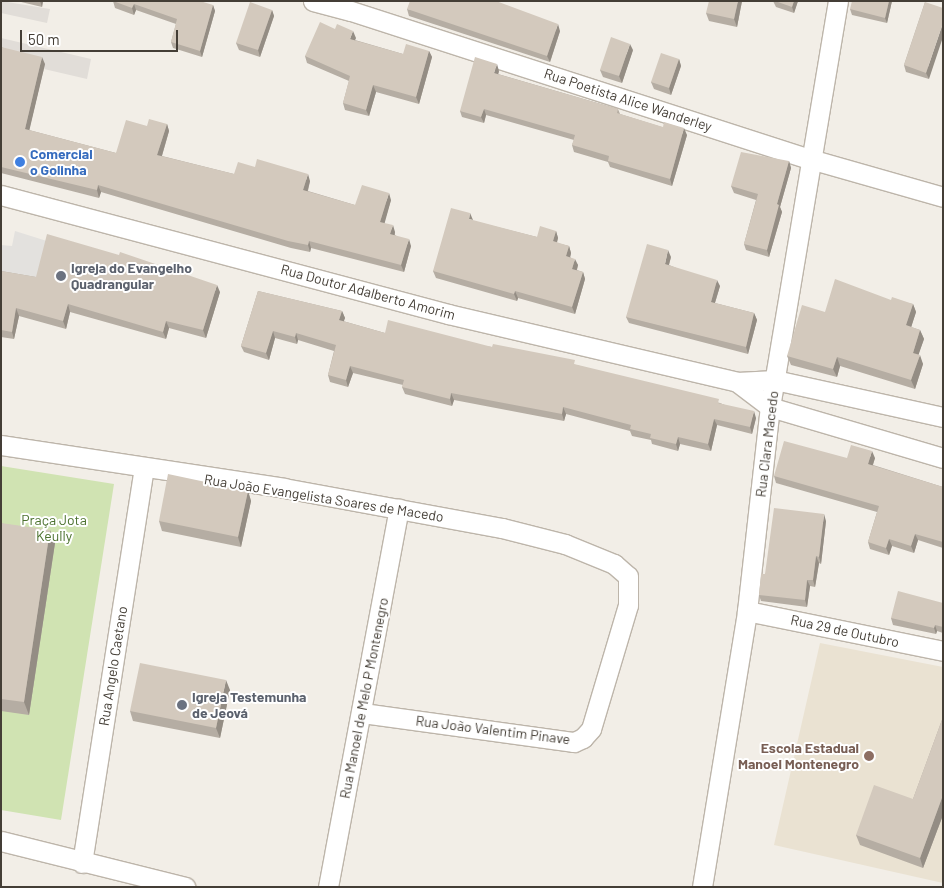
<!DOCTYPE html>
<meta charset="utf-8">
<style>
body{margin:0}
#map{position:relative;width:944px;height:888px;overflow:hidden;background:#f2eee7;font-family:Barlow,sans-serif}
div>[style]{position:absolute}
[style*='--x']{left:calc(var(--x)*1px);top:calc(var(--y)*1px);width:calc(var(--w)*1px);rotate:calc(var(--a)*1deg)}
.industrial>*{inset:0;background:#e1ddd8}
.education>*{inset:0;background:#eae2d2}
.green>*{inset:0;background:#d0e3b2}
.parking>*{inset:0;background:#e3e1de}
.roads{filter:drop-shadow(1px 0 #bdb5aa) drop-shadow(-1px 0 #bdb5aa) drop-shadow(0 1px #bdb5aa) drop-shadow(0 -1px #bdb5aa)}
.street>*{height:19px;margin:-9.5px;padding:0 9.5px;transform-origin:9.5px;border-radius:9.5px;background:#fff}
.wall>*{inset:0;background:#b5ada3}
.shaded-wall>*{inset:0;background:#948d84}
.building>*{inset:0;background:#d3c9bd}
.dots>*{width:14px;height:14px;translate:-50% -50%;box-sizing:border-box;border:2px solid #fff;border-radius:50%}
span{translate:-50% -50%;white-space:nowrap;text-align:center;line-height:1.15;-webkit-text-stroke:4px #fff;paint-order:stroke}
.street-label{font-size:14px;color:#443e36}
.shop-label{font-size:14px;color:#366cbe;font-weight:700}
.left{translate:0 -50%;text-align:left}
.worship-label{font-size:14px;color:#5b616d;font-weight:700}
.park-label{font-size:14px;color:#4b712e}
.education-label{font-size:14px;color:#785e54;font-weight:700}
.right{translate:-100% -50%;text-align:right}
.frame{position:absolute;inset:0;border:2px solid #443e36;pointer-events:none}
.scale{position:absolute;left:20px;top:30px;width:158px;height:22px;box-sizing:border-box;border:2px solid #443e36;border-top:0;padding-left:6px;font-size:15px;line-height:18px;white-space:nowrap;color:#443e36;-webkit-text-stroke:4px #fff;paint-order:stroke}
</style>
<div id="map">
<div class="industrial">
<i style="clip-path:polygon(1px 1px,50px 9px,47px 23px,1px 13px)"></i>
<i style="clip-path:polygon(1px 38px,91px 59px,87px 79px,44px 69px,45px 64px,1px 53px)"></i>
</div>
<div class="education">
<i style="clip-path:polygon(820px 643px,943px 667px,943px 883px,774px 845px)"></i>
</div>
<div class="green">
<i style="clip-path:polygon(1px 466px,114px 484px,61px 820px,1px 810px)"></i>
</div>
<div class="parking">
<i style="clip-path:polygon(15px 231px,50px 242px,34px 300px,1px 278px,1px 245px,12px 246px)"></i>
</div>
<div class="roads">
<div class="street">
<i style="--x:313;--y:1;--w:39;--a:15"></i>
<i style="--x:351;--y:11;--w:482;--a:17.9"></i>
<i style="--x:810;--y:159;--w:138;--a:15.9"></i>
<i style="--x:1;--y:195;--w:463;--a:14.9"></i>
<i style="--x:448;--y:314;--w:297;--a:13.2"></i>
<i style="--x:737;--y:382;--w:38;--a:-3"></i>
<i style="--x:775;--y:380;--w:172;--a:12.4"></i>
<i style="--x:737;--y:382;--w:41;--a:37.1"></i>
<i style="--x:770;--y:407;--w:180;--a:16.4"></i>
<i style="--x:1;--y:445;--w:286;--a:8.6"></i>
<i style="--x:284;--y:488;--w:222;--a:10.4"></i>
<i style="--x:502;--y:528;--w:65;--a:14.3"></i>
<i style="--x:565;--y:544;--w:53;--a:22.2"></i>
<i style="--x:614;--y:564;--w:18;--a:41"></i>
<i style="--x:628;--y:576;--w:29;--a:90"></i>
<i style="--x:628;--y:605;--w:129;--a:106.6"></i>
<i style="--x:591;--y:729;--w:12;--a:132"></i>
<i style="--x:583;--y:738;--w:10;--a:156"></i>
<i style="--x:574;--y:742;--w:215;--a:-172.2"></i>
<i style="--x:747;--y:611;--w:200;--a:11.5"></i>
<i style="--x:1;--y:841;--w:190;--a:14"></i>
<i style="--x:82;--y:863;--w:399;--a:-81.1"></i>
<i style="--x:328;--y:887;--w:385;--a:-79.4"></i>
<i style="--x:702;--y:887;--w:280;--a:-80.7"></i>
<i style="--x:747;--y:611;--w:205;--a:-83.6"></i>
<i style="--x:770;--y:407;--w:412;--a:-80.5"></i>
</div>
</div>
<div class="wall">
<i style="clip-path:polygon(17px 1px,43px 1px,42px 7px)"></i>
<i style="clip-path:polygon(113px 1px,213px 5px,215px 11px,202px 57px,173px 48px,171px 42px,176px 24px,136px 10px,134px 15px,115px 8px)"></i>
<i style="clip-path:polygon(742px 1px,737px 27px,709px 21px,706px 13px)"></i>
<i style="clip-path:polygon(773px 1px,798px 1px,794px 13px,776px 7px)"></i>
<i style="clip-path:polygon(892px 1px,887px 23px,852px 15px,850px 9px)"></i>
<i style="clip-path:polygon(925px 2px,929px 79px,906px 72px,904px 65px)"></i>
<i style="clip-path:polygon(407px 9px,560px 31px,550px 62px,409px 16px)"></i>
<i style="clip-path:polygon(272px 10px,274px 16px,260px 57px,239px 50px,236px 43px)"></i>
<i style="clip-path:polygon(356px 38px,355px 40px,403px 54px,429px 51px,432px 57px,419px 104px,376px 92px,369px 116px,345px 110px,343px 103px,349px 81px,307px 63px,305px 56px)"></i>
<i style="clip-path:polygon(1px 47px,45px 64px,29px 130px,116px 153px,147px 126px,167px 124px,169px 131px,162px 156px,234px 174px,255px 167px,310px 181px,308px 191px,355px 205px,391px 200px,384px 223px,395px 232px,395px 235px,411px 246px,404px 272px,311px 248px,310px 252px,291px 248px,101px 192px,99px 198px,1px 173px)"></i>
<i style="clip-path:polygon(633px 50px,622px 83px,603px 77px,600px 70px)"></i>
<i style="clip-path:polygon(679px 59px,681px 66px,671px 95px,654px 89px,651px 82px)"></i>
<i style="clip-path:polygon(499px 71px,498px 74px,618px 109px,620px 114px,687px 135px,672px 186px,610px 167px,608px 162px,574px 152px,572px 145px,574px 140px,486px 115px,484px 123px,462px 117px,460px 111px)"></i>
<i style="clip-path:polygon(789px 161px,791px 168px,780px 207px,782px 212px,769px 257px,746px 250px,744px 244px,756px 200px,734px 193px,731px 186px)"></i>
<i style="clip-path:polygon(473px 221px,537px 237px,556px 231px,558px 238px,557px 243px,569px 246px,571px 253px,570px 257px,578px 265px,577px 270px,583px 272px,585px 279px,575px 314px,518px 298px,517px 301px,436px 278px,433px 271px)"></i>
<i style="clip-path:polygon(671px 257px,669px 265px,720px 286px,715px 303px,754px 313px,757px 320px,748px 354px,629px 323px,626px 317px)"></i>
<i style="clip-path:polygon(1px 271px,36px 277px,220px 292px,206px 338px,169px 328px,166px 339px,70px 312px,66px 329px,19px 316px,14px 339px,1px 337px)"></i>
<i style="clip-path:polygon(258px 291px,342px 311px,345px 318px,343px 321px,385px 333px,492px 347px,576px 365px,720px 403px,756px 418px,752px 434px,717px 425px,711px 451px,680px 444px,678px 451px,652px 444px,651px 440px,632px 436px,630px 431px,566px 414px,564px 421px,454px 400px,452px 406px,405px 394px,402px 387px,403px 385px,353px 373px,348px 387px,330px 382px,328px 375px,334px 351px,298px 340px,297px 344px,275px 338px,269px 360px,244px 352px,241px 346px)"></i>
<i style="clip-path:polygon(891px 300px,913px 304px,916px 312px,911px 327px,920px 330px,924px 339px,918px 355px,923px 364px,915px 389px,840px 366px,837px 377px,791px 365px,787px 356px,825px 312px)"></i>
<i style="clip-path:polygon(847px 458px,875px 458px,873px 465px,943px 487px,943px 548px,918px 540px,914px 553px,892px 546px,889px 555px,870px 549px,868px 542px,877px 512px,776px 483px,774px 476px)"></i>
<i style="clip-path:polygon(248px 491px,251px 501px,241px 547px,162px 531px,159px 521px)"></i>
<i style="clip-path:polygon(826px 521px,821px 564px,819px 563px,815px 587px,810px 586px,807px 607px,761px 601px,759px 595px,765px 574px)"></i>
<i style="clip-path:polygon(1px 523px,55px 543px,29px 715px,1px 711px)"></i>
<i style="clip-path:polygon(943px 603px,943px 633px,937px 631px,936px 634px,893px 625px,891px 618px)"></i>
<i style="clip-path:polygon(230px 690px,220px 738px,133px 721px,130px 711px)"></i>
<i style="clip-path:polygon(943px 717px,943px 815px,923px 868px,860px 845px,856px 835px,913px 799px)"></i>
</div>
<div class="shaded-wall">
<i style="clip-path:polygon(40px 1px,43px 1px,42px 7px)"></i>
<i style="clip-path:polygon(738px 1px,742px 1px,737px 27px,734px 19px)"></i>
<i style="clip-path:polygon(794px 1px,798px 1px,794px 13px,792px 7px)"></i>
<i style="clip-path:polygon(889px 1px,892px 1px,887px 23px,885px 18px)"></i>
<i style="clip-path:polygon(134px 4px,136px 10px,134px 15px,132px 8px)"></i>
<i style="clip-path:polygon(213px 5px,215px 11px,202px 57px,200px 51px)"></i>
<i style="clip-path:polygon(272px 10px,274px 16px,260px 57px,258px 50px)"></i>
<i style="clip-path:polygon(943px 23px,943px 37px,929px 79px,926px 73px)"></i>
<i style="clip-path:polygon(558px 24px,560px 31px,550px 62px,547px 56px)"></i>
<i style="clip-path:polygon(353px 31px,356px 38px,352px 46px,350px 39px)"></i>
<i style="clip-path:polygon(630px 44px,633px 50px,622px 83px,619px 76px)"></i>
<i style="clip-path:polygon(429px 51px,432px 57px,419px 104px,416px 97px)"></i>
<i style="clip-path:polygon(42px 57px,45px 64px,28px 136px,25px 129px)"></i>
<i style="clip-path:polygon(679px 59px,681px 66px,671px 95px,669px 88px)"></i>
<i style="clip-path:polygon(497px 64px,499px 71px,497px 79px,494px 73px)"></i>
<i style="clip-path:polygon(373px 85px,376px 92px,369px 116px,366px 110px)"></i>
<i style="clip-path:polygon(484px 109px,486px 115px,484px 123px,481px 117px)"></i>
<i style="clip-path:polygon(167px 124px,169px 131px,160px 162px,157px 155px)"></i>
<i style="clip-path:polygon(684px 128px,687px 135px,672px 186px,670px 179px)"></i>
<i style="clip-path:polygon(789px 161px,791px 168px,780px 207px,782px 212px,769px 257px,767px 250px,777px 204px)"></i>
<i style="clip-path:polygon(308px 174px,310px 181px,306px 197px,303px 190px)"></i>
<i style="clip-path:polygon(98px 185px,101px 192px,99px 198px,97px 190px)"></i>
<i style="clip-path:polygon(389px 193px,391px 200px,383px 229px,380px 222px)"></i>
<i style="clip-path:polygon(470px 213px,473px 220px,469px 219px)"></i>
<i style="clip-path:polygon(393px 225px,395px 232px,393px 241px,390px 234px)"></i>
<i style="clip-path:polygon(556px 231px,558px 238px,555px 248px,553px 241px)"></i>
<i style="clip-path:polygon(409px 239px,411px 246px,404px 272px,401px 265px)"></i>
<i style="clip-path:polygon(309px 241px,311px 248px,310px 252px,308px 245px)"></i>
<i style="clip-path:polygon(569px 246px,571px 253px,569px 263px,566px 256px)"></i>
<i style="clip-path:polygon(668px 250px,671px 257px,667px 271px,665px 264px)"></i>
<i style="clip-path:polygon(575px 259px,578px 265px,575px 276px,572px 269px)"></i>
<i style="clip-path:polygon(583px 272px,585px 279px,575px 314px,572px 307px)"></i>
<i style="clip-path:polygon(717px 280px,720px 286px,713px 309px,711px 302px)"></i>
<i style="clip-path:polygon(217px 285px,220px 292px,206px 338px,203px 330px)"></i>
<i style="clip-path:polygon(515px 291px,518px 298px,517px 301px,514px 294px)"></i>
<i style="clip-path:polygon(68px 304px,70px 312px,66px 329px,63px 321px)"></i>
<i style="clip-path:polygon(913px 304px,916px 312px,909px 334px,906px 325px)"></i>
<i style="clip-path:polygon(16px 308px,19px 316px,14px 339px,12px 332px)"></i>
<i style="clip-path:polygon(342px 311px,345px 318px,342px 327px,339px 320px)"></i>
<i style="clip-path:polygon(754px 313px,757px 320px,748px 354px,746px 347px)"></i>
<i style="clip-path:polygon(166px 321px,169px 328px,166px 339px,163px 332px)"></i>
<i style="clip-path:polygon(920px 330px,924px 339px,916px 362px,913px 353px)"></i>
<i style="clip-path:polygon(273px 331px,275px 338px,269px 360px,266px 353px)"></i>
<i style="clip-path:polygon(296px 333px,298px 340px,297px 344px,295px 337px)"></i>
<i style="clip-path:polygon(920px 355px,923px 364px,915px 389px,911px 380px)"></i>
<i style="clip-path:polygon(837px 357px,840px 366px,837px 377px,833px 369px)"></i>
<i style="clip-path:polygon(350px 366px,353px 373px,348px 387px,346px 380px)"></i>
<i style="clip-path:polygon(451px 393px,454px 400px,452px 406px,450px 399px)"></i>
<i style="clip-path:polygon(563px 407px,566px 414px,564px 421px,562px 414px)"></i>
<i style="clip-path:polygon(754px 411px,756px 418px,752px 434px,750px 427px)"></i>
<i style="clip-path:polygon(714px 419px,717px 425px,711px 451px,708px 444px)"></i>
<i style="clip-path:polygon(678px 437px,680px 444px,678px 451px,676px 444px)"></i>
<i style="clip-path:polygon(872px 451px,875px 458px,871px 470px,868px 464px)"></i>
<i style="clip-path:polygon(248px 491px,251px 501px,241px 547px,238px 537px)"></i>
<i style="clip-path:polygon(824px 514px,826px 521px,821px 564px,819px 557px)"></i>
<i style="clip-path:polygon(50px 530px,55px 543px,29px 715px,24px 702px)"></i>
<i style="clip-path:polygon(915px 534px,918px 540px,914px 553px,911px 546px)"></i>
<i style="clip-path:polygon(889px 539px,892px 546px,889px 555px,886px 548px)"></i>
<i style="clip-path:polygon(816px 556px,819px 563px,815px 587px,813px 580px)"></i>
<i style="clip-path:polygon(807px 580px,810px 586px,807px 607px,805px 600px)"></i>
<i style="clip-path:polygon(935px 625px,937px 631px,936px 634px,934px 628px)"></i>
<i style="clip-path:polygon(226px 680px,230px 690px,220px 738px,216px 728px)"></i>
<i style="clip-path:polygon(943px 795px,943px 815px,923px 868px,920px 858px)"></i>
</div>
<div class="building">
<i style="clip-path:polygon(113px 1px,200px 1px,213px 5px,200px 51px,171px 42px,177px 19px,134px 4px,132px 8px)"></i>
<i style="clip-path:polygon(410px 1px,496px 1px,558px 24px,547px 56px,407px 9px)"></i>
<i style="clip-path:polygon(709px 1px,738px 1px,734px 19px,706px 13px)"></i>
<i style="clip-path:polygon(775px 1px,794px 1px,792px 7px)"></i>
<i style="clip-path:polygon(852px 1px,889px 1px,885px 18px,850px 9px)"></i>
<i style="clip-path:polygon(250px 2px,272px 10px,258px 50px,236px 43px)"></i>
<i style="clip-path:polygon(925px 2px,943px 8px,943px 23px,926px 73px,904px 65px)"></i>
<i style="clip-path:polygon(320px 22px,335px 29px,337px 24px,353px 31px,350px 39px,403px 54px,406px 44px,429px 51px,416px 97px,373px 85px,366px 110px,343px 103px,350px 76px,305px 56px)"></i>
<i style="clip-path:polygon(611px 37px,630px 44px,619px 76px,600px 70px)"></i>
<i style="clip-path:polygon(1px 47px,42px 57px,25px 129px,116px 153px,126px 120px,147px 126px,149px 119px,167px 124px,157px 155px,234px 174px,238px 162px,255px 167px,257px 159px,308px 174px,303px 190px,355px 205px,362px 185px,389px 193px,380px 222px,393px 225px,390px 234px,409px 239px,401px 265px,309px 241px,308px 245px,288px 241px,98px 185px,97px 190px,1px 167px)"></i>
<i style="clip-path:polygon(661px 53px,679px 59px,669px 88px,651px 82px)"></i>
<i style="clip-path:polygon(475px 57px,497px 64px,494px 73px,618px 109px,617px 113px,663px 127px,664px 122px,684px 128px,670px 179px,608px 161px,609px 156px,572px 145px,575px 135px,484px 109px,481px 117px,460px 111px)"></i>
<i style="clip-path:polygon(741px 152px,789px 161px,777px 204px,779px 205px,767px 250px,744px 244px,758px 194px,731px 186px)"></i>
<i style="clip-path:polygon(451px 208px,470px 213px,469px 219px,537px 237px,540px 226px,556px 231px,553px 241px,569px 246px,566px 256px,575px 259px,572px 269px,583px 272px,572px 307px,515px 291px,514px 294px,433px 271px)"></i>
<i style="clip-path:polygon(47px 234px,119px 255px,120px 252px,217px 285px,203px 330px,166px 321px,163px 332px,68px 304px,63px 321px,16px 308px,12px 332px,1px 330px,1px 271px,36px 277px)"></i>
<i style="clip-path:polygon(647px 244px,668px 250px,665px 264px,717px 280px,711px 302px,754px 313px,746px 347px,626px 317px)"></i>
<i style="clip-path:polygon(835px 279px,891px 300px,892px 297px,913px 304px,906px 325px,920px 330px,913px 353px,920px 355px,911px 380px,837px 357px,833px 369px,787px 356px,802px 305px,825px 312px)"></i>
<i style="clip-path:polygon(258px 291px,342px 311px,339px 320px,385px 333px,388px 320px,492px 347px,493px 344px,575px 360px,574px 364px,719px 399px,718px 403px,754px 411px,750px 427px,714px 419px,708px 444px,678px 437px,676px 444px,650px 438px,651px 434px,630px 429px,631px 425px,563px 407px,562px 414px,451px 393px,450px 399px,402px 387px,404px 380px,350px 366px,346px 380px,328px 375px,336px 345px,296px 333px,295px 337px,273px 331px,266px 353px,241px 346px)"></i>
<i style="clip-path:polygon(784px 441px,847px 458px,851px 445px,872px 451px,868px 464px,943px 487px,943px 542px,915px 534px,911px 546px,889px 539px,886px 548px,868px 542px,879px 506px,774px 476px)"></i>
<i style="clip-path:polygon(168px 474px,248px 491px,238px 537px,159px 521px)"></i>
<i style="clip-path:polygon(774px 508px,824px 514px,819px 557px,816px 556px,813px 580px,807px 580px,805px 600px,759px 595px,761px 574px,765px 574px)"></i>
<i style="clip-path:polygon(1px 523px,50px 530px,24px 702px,1px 699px)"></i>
<i style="clip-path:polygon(898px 591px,943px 603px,943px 627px,935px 625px,934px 628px,891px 618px)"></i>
<i style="clip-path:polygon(140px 663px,226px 680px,216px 728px,130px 711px)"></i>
<i style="clip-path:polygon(943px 717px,943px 795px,920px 858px,856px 835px,874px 785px,913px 799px)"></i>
</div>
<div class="dots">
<i style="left:20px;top:162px;background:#3f7fe0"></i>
<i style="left:61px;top:276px;background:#6b7280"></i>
<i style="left:182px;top:705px;background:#6b7280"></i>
<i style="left:869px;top:756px;background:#8d6e63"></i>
</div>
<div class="street-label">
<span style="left:628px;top:100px;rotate:18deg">Rua Poetista Alice Wanderley</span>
<span style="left:368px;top:292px;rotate:15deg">Rua Doutor Adalberto Amorim</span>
<span style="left:767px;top:444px;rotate:-83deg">Rua Clara Macedo</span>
<span style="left:324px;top:498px;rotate:9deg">Rua João Evangelista Soares de Macedo</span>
<span style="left:845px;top:631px;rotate:12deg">Rua 29 de Outubro</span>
<span style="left:113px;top:666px;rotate:-81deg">Rua Angelo Caetano</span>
<span style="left:364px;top:698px;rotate:-79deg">Rua Manoel de Melo P Montenegro</span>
<span style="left:493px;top:730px;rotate:7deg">Rua João Valentim Pinave</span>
</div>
<div class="shop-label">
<span class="left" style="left:30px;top:162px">Comercial<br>o Golinha</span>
</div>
<div class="worship-label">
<span class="left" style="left:71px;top:276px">Igreja do Evangelho<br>Quadrangular</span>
<span class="left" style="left:192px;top:705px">Igreja Testemunha<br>de Jeová</span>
</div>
<div class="park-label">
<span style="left:54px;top:528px">Praça Jota<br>Keully</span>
</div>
<div class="education-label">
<span class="right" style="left:859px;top:756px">Escola Estadual<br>Manoel Montenegro</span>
</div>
<div class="frame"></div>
<div class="scale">50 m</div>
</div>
